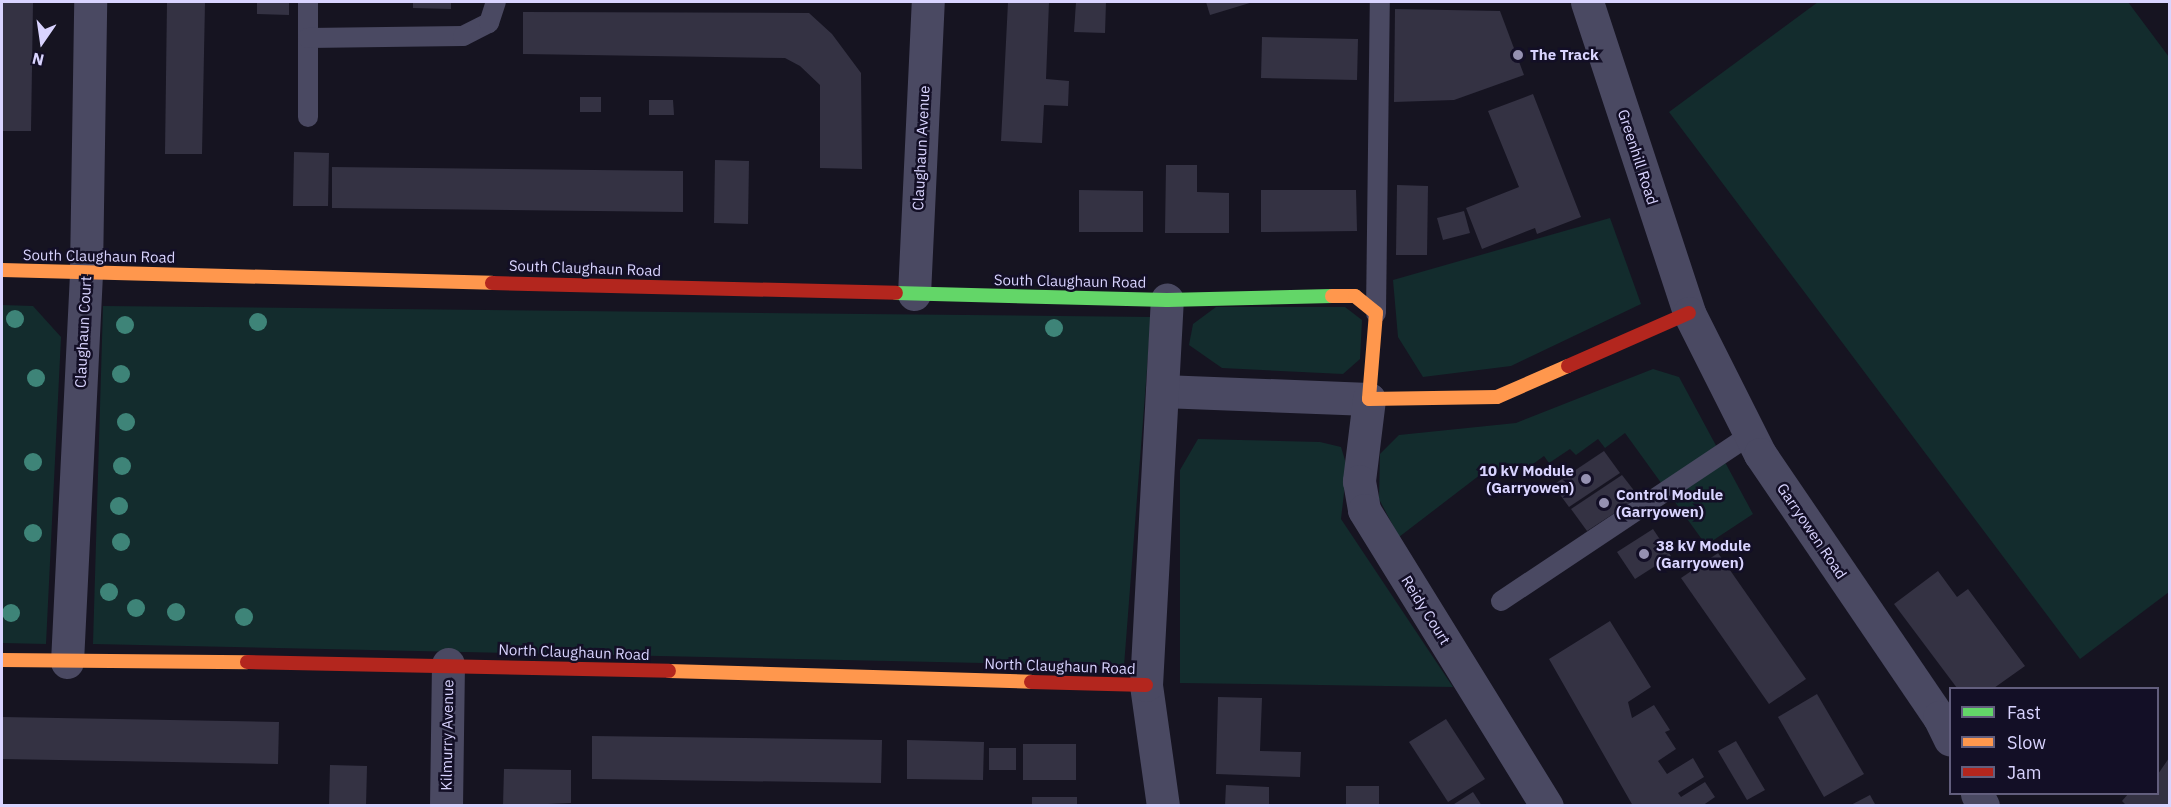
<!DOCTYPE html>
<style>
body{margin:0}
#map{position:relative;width:2171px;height:807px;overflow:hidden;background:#161421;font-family:"IBM Plex Sans",sans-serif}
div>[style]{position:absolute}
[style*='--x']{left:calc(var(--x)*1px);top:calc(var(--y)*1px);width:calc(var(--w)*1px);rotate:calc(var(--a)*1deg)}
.green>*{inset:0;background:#132c2d}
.building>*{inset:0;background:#343243}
.lane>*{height:20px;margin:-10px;padding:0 10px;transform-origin:10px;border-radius:10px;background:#4a4962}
.street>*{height:33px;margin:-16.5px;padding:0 16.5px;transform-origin:16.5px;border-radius:16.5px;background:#4a4962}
.fast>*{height:14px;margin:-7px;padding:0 7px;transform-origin:7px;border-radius:7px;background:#63d668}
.slow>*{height:14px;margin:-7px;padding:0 7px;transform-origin:7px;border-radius:7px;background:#ff974d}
.jam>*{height:14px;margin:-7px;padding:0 7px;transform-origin:7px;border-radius:7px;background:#b3261e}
.trees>*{width:18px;height:18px;margin:-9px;border-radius:50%;background:#3e8478}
.dots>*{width:16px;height:16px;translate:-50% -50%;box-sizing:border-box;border:3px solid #130f26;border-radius:50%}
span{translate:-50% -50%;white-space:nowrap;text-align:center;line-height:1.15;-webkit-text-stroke:5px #130f26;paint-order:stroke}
.poi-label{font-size:15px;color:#d9d4ff;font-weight:700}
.left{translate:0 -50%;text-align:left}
.right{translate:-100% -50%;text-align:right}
.street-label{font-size:15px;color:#d9d4ff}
.frame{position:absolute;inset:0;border:3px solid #d9d4ff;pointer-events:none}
.legend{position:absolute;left:1949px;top:687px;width:210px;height:108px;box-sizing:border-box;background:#130f26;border:2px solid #625e7d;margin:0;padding:8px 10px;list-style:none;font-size:18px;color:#d9d4ff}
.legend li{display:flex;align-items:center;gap:12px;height:30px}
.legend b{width:30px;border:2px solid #625e7d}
.north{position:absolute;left:12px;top:12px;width:60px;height:60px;-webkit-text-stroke:4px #130f26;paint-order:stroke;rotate:193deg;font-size:16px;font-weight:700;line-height:24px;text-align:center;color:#d9d4ff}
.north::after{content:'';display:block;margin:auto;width:21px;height:27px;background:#d9d4ff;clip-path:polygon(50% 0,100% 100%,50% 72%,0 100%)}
</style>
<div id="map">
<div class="green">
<i style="clip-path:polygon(1818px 2px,2128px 2px,2169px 57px,2169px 592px,2080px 659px,1669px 112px)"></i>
<i style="clip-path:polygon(1610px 218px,1641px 304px,1511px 366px,1423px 377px,1398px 337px,1393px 280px)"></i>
<i style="clip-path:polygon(2px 305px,33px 306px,61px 337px,46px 644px,2px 643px)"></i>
<i style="clip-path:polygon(103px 306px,1151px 317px,1124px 666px,93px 644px)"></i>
<i style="clip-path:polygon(1216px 307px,1345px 307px,1362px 320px,1360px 359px,1343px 374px,1222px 368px,1189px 345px,1193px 324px)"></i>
<i style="clip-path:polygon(1653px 369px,1679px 377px,1753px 514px,1706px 545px,1625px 433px,1605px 448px,1598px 439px,1576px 455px,1570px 449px,1549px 463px,1544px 456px,1522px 472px,1515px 463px,1495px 477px,1489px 468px,1399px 537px,1379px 499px,1380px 454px,1399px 435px,1516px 423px)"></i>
<i style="clip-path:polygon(1198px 439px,1320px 442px,1341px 447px,1347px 467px,1341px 519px,1453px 687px,1180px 683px,1180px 470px)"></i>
</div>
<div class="building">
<i style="clip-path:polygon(2px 2px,33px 2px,31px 131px,2px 131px)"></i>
<i style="clip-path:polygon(167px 2px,205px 2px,202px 154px,165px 154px)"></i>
<i style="clip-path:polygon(257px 2px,289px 2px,289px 15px,257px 14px)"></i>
<i style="clip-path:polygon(413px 2px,451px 2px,451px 9px,413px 8px)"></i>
<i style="clip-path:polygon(1008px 2px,1049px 2px,1046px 79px,1069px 81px,1068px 106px,1044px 105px,1042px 143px,1001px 141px)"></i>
<i style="clip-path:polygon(1076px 2px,1106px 2px,1105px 33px,1074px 32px)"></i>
<i style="clip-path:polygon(1206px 2px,1253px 2px,1210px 15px)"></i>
<i style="clip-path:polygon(1395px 9px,1500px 11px,1524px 75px,1454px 100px,1394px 102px)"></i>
<i style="clip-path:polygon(523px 12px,809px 13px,832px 34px,861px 73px,862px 169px,820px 168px,820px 85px,800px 66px,785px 58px,523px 54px)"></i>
<i style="clip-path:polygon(1262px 37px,1358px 39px,1357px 80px,1261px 78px)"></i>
<i style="clip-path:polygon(1533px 94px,1581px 217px,1537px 234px,1535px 228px,1482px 249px,1466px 208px,1519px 187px,1488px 111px)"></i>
<i style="clip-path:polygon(580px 97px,601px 97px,601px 112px,580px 112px)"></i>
<i style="clip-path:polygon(649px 100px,673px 100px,674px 115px,649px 115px)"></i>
<i style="clip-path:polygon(294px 152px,329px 153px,328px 206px,293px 206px)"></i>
<i style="clip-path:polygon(715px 160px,749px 161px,748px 224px,714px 223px)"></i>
<i style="clip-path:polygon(1166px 165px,1197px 165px,1197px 192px,1229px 193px,1229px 233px,1165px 233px)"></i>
<i style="clip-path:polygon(332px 167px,683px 171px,683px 212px,332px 208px)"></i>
<i style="clip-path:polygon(1397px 185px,1428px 186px,1427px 255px,1396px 255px)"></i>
<i style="clip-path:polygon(1079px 190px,1143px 191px,1143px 232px,1079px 232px)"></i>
<i style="clip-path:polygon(1261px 190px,1356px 190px,1357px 231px,1261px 232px)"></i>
<i style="clip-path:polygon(1464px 211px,1470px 233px,1443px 240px,1437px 218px)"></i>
<i style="clip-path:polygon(1604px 451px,1620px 473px,1569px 507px,1553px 485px)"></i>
<i style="clip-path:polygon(1622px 475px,1639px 497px,1587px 531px,1571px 509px)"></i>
<i style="clip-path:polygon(1653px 529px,1671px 556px,1635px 579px,1617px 552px)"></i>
<i style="clip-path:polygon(1718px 553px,1806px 679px,1769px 704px,1681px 578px)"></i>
<i style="clip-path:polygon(1938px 571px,1957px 597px,1968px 589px,2025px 666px,1994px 688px,1957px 688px,1894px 604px)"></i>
<i style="clip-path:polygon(1610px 621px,1651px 687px,1628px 702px,1632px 718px,1654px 705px,1670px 730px,1665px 732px,1676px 749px,1658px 761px,1667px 774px,1693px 758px,1704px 777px,1678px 793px,1681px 797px,1705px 782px,1715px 797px,1702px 806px,1633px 806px,1549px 659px)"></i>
<i style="clip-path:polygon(1817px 694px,1864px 774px,1824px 797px,1778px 717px)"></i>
<i style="clip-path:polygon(1218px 697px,1262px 698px,1260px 751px,1301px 752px,1300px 777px,1216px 774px)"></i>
<i style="clip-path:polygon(2px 717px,279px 722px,278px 764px,2px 759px)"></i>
<i style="clip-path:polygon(1446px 719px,1485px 779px,1448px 802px,1409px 742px)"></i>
<i style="clip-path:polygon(592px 736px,882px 740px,881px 783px,592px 779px)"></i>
<i style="clip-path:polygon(907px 740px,984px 742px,983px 780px,907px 779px)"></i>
<i style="clip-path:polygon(1736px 741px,1765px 790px,1747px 800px,1718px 751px)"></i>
<i style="clip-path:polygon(1023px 744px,1076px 744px,1076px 780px,1023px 780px)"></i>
<i style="clip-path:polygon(989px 748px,1016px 748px,1016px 770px,989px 770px)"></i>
<i style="clip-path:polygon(2169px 758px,2169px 806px,2127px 806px,2122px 801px,2128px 794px,2158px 794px,2158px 774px)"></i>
<i style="clip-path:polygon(330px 765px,367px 766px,366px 806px,329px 806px)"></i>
<i style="clip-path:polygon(504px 769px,571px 770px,571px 803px,503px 806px)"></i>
<i style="clip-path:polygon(1226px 785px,1269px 787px,1269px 806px,1225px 806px)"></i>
<i style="clip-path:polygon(1346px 786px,1379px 786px,1379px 806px,1346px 806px)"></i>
<i style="clip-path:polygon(1473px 792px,1482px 806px,1451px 806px)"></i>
<i style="clip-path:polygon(1870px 795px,1876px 806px,1849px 806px)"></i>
<i style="clip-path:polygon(1032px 797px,1077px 797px,1077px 806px,1032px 806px)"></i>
</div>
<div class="lane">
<i style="--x:308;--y:2;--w:115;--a:90"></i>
<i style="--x:308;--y:38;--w:155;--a:-0.7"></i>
<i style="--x:463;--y:36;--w:29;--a:-27"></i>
<i style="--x:489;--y:23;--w:22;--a:-72"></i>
<i style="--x:1376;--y:313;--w:311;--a:-89.3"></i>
<i style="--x:1501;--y:601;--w:299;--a:-33.7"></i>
</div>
<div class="street">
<i style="--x:1587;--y:2;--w:327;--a:71.8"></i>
<i style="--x:1689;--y:313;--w:158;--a:63.3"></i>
<i style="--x:1760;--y:454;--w:318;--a:55.8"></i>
<i style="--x:1939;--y:717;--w:25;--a:64"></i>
<i style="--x:914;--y:294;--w:292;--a:-87.3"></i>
<i style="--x:1162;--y:391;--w:207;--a:2.2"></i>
<i style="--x:1369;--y:399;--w:83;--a:97"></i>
<i style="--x:1359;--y:481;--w:29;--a:80"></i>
<i style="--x:1364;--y:510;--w:348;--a:58.3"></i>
<i style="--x:67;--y:662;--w:391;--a:-87.2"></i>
<i style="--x:86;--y:271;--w:269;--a:-89.1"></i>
<i style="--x:1977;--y:794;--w:13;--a:63"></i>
<i style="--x:446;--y:806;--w:142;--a:-89.2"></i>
<i style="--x:1163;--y:806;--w:122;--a:-98"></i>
<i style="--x:1146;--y:685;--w:386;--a:-86.9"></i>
</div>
<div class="fast">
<i style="--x:896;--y:293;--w:271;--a:1.5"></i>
<i style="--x:1167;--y:300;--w:165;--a:-1.4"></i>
</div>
<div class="slow">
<i style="--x:2;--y:270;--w:490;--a:1.5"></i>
<i style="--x:1332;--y:296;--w:23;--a:0"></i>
<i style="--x:1355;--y:296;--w:27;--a:39"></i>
<i style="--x:1376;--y:313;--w:86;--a:94.7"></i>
<i style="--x:1369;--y:399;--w:128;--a:-0.9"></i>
<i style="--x:1497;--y:397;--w:77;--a:-23.6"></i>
<i style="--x:2;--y:660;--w:245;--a:0.5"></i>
<i style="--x:669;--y:671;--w:362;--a:1.7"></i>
</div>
<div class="jam">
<i style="--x:492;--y:283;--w:404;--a:1.4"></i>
<i style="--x:1568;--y:366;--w:132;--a:-23.7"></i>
<i style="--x:247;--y:662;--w:422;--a:1.2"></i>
<i style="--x:1031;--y:682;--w:115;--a:1.5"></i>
</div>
<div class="trees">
<i style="left:15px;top:319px"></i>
<i style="left:258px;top:322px"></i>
<i style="left:125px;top:325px"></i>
<i style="left:1054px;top:328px"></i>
<i style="left:121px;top:374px"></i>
<i style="left:36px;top:378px"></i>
<i style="left:126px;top:422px"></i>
<i style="left:33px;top:462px"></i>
<i style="left:122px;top:466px"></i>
<i style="left:119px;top:506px"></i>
<i style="left:33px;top:533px"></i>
<i style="left:121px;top:542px"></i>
<i style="left:109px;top:592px"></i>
<i style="left:136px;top:608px"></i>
<i style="left:176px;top:612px"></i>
<i style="left:11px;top:613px"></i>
<i style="left:244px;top:617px"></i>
</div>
<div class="dots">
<i style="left:1518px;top:55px;background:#9591b1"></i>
<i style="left:1586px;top:479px;background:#9591b1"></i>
<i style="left:1604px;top:503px;background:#9591b1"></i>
<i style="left:1644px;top:554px;background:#9591b1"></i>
</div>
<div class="poi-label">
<span class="left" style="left:1530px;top:55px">The Track</span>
<span class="right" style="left:1574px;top:479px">10 kV Module<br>(Garryowen)</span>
<span class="left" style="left:1616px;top:503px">Control Module<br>(Garryowen)</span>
<span class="left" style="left:1656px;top:554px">38 kV Module<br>(Garryowen)</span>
</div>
<div class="street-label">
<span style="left:921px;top:148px;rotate:-87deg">Claughaun Avenue</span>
<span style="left:1638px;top:157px;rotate:72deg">Greenhill Road</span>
<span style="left:99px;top:256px;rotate:1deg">South Claughaun Road</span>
<span style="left:585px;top:268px;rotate:2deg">South Claughaun Road</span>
<span style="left:1070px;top:281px;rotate:1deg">South Claughaun Road</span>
<span style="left:83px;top:332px;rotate:-87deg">Claughaun Court</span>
<span style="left:1812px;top:531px;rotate:56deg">Garryowen Road</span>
<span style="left:1426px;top:610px;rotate:58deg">Reidy Court</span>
<span style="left:574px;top:652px;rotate:2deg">North Claughaun Road</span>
<span style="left:1060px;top:666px;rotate:2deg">North Claughaun Road</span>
<span style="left:447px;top:735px;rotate:-89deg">Kilmurry Avenue</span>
</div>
<div class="frame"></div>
<ul class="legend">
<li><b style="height:8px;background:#63d668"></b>Fast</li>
<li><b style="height:8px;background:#ff974d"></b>Slow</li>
<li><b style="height:8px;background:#b3261e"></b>Jam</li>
</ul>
<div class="north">N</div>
</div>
